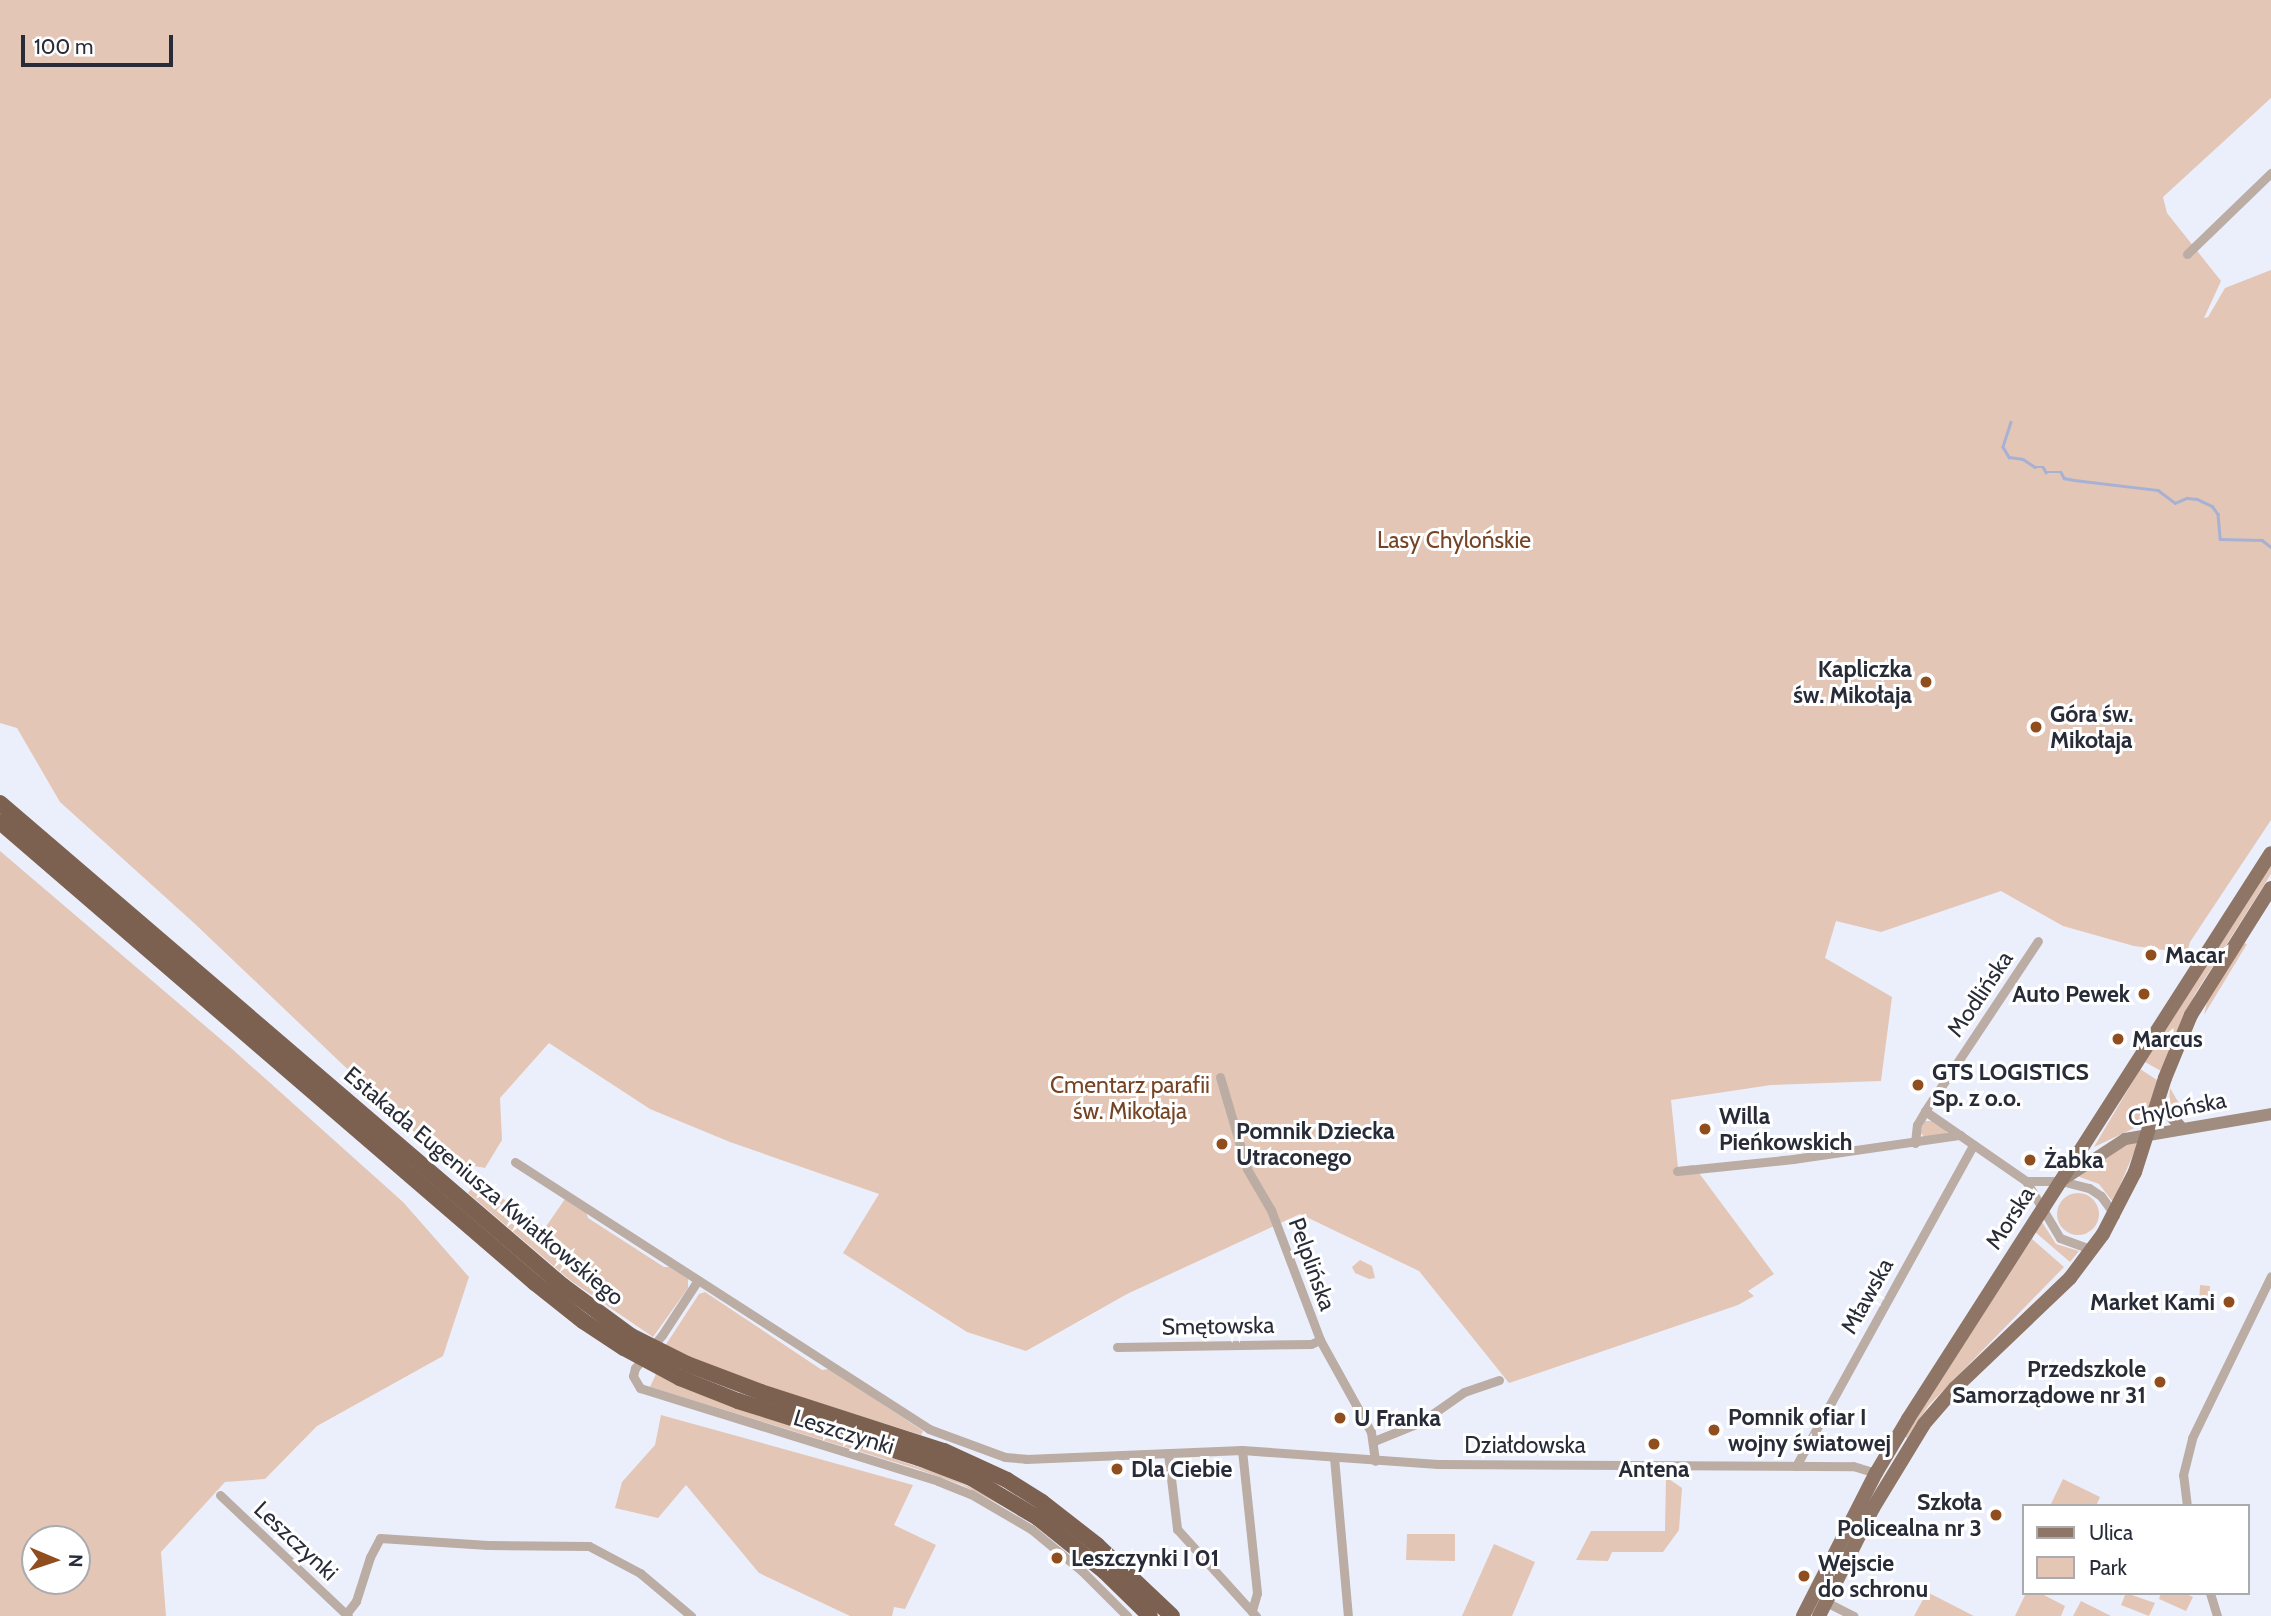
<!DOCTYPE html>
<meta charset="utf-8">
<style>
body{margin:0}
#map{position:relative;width:2271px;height:1616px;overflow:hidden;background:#ebeffc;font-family:Cabin,sans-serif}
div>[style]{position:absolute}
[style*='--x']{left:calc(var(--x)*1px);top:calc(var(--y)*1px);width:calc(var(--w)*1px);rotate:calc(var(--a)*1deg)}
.green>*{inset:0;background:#e3c6b5}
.round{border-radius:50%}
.stream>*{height:2.5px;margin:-1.25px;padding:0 1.25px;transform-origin:1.25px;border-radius:1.25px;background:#a7b1d4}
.street>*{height:9px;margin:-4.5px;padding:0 4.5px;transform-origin:4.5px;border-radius:4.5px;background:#bbaca4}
.secondary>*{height:12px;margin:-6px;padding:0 6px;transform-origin:6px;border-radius:6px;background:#a18c80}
.primary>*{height:14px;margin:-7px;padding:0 7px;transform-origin:7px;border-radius:7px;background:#8e7566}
.highway>*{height:16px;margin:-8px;padding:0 8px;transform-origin:8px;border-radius:8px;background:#7d6150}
.highway-bridge>*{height:16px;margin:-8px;padding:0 8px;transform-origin:8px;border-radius:8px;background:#7d6150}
.dots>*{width:19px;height:19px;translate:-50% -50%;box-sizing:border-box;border:4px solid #fff;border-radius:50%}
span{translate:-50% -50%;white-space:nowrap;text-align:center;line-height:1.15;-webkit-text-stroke:6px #fff;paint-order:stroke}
.park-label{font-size:23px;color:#754424}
.poi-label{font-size:23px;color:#282c38;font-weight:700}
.right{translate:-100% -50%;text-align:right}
.left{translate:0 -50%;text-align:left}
.street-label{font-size:23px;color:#282c38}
.legend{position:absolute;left:2022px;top:1504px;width:228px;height:91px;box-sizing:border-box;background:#fff;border:2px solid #a9abaf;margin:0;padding:9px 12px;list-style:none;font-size:21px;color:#282c38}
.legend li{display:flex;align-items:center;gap:14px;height:35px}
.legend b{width:35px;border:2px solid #a9abaf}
.north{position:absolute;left:21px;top:1525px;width:70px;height:70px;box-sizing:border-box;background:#fff;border:2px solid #a9abaf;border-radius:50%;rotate:92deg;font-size:19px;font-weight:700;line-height:28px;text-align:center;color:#282c38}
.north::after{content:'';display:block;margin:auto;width:24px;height:32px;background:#904d1d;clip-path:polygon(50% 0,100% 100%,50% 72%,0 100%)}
.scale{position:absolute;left:21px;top:35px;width:152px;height:32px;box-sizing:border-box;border:4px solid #282c38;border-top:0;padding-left:9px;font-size:21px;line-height:24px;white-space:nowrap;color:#282c38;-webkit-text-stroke:5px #fff;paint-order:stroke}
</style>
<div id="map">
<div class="green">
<i style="clip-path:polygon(0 0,2271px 0,2271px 98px,2163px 197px,2167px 213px,2221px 281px,2204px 318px,2208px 317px,2225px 288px,2271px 270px,2271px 820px,2190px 942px,2187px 953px,2134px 946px,2063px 926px,2001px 891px,1881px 932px,1836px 921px,1825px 958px,1892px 997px,1881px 1081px,1771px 1085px,1671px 1100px,1678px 1167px,1693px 1165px,1774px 1274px,1748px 1291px,1754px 1296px,1738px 1305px,1509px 1383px,1419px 1271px,1300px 1214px,1127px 1294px,1026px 1351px,967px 1332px,843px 1253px,879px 1194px,730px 1142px,650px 1109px,549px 1043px,500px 1098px,502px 1140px,485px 1168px,443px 1160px,194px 923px,60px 802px,17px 728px,0 723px)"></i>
<i style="clip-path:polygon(evenodd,0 851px,231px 1048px,403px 1202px,469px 1277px,443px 1356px,317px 1426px,265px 1479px,225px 1482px,161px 1552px,166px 1616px,0 1616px,0 851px,35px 1539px,77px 1539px,77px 1581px,35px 1581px,35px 1539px)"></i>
<i style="clip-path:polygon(2271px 866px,2271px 874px,2195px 994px,2161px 1071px,2145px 1062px)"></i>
<i style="clip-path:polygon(2243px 943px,2247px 944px,2204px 1015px,2208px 998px)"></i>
<i style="clip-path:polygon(2140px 1069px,2157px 1080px,2143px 1124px,2094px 1147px)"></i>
<i style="clip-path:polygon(2170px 1088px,2187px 1117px,2178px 1114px,2169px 1105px)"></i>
<i style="clip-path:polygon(1925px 1121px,1934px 1121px,1945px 1128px,1947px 1133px,1925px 1138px,1920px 1132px)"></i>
<i style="clip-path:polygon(2140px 1138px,2113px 1202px,2099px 1184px,2077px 1176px,2108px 1154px)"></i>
<i style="clip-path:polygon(478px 1181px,545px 1228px,565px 1199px,586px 1212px,588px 1218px,664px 1267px,670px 1267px,688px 1279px,688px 1288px,653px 1337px,571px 1281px,468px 1193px)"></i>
<i class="round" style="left:2057px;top:1193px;width:42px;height:42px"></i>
<i style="clip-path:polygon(2042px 1222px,2056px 1244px,2079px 1251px,2070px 1262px,2035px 1232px)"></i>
<i style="clip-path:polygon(2032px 1239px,2064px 1267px,1929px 1405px,1907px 1438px,1904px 1436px)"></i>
<i style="clip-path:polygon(1360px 1260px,1372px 1266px,1375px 1278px,1369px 1279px,1355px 1273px,1352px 1267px)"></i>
<i style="clip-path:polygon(2200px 1285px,2210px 1286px,2209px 1305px,2199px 1305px)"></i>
<i style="clip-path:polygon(705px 1292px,822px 1370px,829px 1369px,923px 1431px,921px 1435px,725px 1373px,665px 1346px,699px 1294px)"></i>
<i style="clip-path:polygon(656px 1374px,684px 1388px,942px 1475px,972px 1488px,1014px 1512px,962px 1485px,917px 1469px,650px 1387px)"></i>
<i style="clip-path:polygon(661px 1415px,913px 1485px,894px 1525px,936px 1545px,905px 1609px,894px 1607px,892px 1616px,850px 1616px,759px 1573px,686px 1485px,658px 1518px,615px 1508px,622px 1482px,655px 1445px)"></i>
<i style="clip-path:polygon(1666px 1477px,1682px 1488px,1679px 1530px,1663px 1552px,1612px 1552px,1608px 1561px,1576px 1560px,1591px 1531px,1665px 1531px)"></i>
<i style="clip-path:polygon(2063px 1479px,2100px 1497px,2096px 1506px,2050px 1506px)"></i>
<i style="clip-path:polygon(1407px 1534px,1455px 1534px,1455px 1561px,1406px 1560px)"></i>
<i style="clip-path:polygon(1494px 1544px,1535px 1562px,1512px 1616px,1462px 1616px)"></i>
<i style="clip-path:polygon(1927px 1592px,1974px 1616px,1914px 1616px)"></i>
<i style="clip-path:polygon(2026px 1593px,2040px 1593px,2065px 1606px,2061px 1616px,2015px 1616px)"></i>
<i style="clip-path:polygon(2126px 1593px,2155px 1603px,2149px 1616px,2121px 1605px)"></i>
<i style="clip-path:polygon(2161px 1593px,2184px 1593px,2193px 1597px,2186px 1611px,2159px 1599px)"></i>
<i style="clip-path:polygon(2081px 1601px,2111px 1616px,2073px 1616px)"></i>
</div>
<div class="stream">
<i style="--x:2011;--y:422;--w:26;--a:108"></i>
<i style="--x:2003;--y:447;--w:12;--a:59"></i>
<i style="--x:2009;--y:457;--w:14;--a:8"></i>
<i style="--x:2023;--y:459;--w:14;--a:34"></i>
<i style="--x:2035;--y:467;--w:8;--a:0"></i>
<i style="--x:2043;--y:467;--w:6;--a:59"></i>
<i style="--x:2046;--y:472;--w:15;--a:0"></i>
<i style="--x:2061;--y:472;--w:7;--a:63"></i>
<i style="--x:2064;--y:478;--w:10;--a:11"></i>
<i style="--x:2074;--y:480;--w:85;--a:6.8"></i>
<i style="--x:2158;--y:490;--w:21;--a:37"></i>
<i style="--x:2175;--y:503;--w:13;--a:-23"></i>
<i style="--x:2187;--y:498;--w:10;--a:6"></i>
<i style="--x:2197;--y:499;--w:17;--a:25"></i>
<i style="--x:2212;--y:506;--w:10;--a:53"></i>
<i style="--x:2218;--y:514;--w:25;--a:85"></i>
<i style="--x:2220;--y:539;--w:42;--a:1.4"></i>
<i style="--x:2262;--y:540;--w:11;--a:38"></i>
</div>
<div class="street">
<i style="--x:2187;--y:254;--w:117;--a:-44"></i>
<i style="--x:1220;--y:1077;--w:96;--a:73.6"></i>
<i style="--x:1247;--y:1169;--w:48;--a:59.7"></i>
<i style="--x:1271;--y:1210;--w:139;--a:69.3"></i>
<i style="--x:1320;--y:1340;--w:105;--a:61"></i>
<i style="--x:1371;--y:1432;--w:29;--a:82"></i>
<i style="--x:1925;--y:1111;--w:123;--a:34.7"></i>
<i style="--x:2026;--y:1181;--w:66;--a:59.2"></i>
<i style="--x:2060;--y:1238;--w:35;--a:20"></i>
<i style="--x:1915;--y:1143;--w:18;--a:-84"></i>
<i style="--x:1917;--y:1125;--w:16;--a:-60"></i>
<i style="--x:1925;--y:1111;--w:204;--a:-56.4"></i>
<i style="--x:515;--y:1162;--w:493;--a:32.8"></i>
<i style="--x:929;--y:1429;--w:81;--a:20.2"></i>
<i style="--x:1005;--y:1457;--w:21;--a:5"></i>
<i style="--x:1026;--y:1459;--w:216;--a:-2.4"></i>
<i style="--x:1242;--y:1450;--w:196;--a:4.1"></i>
<i style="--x:1437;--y:1464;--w:416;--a:0.3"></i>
<i style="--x:1853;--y:1466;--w:24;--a:17"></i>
<i style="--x:1677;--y:1171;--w:117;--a:-5.9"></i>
<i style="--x:1793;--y:1159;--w:169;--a:-8.2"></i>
<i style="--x:2026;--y:1181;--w:35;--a:0"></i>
<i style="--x:2061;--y:1181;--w:29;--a:14"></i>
<i style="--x:2089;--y:1188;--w:14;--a:34"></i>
<i style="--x:2101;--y:1196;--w:24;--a:54"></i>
<i style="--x:698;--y:1280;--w:66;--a:123.2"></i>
<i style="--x:662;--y:1335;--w:43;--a:129.3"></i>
<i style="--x:635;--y:1368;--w:8;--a:104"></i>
<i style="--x:633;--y:1376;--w:14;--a:60"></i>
<i style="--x:640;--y:1388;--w:312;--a:17.3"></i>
<i style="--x:938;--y:1481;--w:35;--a:22"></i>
<i style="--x:971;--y:1494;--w:69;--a:30.3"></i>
<i style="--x:1031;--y:1529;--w:66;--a:39.5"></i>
<i style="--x:1082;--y:1571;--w:64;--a:45"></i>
<i style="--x:1117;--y:1347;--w:194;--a:-0.9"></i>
<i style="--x:1311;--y:1344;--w:10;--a:-24"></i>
<i style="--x:1374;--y:1441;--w:51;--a:-22"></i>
<i style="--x:1421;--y:1422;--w:52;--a:-34.9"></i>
<i style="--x:1464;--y:1392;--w:37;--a:-19"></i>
<i style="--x:1242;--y:1450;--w:144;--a:84"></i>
<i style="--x:1257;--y:1593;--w:19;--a:106"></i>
<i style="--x:1168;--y:1453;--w:77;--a:83.2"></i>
<i style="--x:1177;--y:1529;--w:118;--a:47.8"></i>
<i style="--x:1334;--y:1457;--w:160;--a:85"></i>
<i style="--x:1796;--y:1466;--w:367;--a:-61.1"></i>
<i style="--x:220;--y:1495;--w:176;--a:43.4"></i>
<i style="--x:2187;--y:1506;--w:31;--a:-97"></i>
<i style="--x:2183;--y:1475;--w:38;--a:-76"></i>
<i style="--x:2192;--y:1438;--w:180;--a:-64"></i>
<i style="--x:2210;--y:1593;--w:24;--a:73"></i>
<i style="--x:1826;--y:1602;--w:31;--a:27"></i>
<i style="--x:346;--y:1614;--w:16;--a:-52"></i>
<i style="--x:356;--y:1601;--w:46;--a:-72.3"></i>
<i style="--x:370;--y:1557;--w:21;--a:-62"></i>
<i style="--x:380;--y:1538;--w:108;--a:3.7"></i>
<i style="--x:488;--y:1545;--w:101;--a:0.6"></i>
<i style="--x:589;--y:1546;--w:58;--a:27.9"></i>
<i style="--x:640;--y:1573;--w:67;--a:40.1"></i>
</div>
<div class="secondary">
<i style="--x:2158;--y:1101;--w:35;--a:49"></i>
<i style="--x:2064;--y:1179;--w:73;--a:-33.3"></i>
<i style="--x:2125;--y:1139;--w:148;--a:-9.7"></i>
</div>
<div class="primary">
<i style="--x:1803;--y:1616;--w:161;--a:-63"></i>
<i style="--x:1876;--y:1473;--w:63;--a:-59.3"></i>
<i style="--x:1908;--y:1419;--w:672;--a:-57.33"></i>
<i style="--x:1819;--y:1616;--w:121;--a:-63.4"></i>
<i style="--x:1873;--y:1508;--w:98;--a:-58.7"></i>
<i style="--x:1924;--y:1424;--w:48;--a:-49.3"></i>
<i style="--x:1955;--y:1388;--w:159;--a:-43.7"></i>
<i style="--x:2070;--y:1278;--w:55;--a:-53.1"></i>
<i style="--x:2103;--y:1234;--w:70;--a:-62.7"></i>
<i style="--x:2135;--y:1172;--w:99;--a:-72.3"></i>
<i style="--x:2165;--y:1078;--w:68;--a:-67.6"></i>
<i style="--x:2191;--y:1015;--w:150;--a:-57.8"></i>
</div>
<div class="highway">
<i style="--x:0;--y:803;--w:742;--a:40.63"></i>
<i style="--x:563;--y:1286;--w:84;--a:36.3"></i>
<i style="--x:0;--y:822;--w:706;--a:40.75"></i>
<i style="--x:535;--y:1283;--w:61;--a:38.4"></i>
<i style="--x:583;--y:1321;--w:49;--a:33.4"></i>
<i style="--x:687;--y:1364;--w:79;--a:20.7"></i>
<i style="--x:761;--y:1392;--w:192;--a:17.9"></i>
<i style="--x:944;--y:1451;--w:69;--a:24.7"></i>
<i style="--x:1007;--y:1480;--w:41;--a:32.2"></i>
<i style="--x:1042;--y:1502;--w:70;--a:38"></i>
<i style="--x:1097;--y:1545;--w:103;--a:43.4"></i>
<i style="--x:680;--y:1378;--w:62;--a:21.6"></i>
<i style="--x:738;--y:1401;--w:190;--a:17.5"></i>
<i style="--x:919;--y:1458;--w:56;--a:21"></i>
<i style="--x:971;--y:1478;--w:78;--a:30.8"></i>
<i style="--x:1038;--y:1518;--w:85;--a:38.8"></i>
<i style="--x:1104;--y:1571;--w:64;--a:44.4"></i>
</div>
<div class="highway-bridge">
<i style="--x:631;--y:1336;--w:63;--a:26.6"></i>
<i style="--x:624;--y:1348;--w:64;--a:28.2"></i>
</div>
<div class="dots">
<i style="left:1926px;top:682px;background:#904d1d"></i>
<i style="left:2036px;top:727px;background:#904d1d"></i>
<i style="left:2151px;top:955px;background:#904d1d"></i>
<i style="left:2144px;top:994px;background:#904d1d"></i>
<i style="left:2118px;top:1039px;background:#904d1d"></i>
<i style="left:1918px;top:1085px;background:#904d1d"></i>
<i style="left:1705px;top:1129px;background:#904d1d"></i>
<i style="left:1222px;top:1144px;background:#904d1d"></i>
<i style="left:2030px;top:1160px;background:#904d1d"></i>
<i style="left:2229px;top:1302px;background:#904d1d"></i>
<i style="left:2160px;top:1382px;background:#904d1d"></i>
<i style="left:1340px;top:1418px;background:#904d1d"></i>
<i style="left:1714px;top:1430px;background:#904d1d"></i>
<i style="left:1654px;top:1444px;background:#904d1d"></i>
<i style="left:1117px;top:1469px;background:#904d1d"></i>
<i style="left:1996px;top:1515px;background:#904d1d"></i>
<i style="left:1057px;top:1558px;background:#904d1d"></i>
<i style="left:1804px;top:1576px;background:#904d1d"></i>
</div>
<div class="park-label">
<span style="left:1454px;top:540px">Lasy Chylońskie</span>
<span style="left:1130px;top:1098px">Cmentarz parafii<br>św. Mikołaja</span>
</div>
<div class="poi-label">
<span class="right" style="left:1912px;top:682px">Kapliczka<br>św. Mikołaja</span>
<span class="left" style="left:2050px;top:727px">Góra św.<br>Mikołaja</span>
<span class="left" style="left:2165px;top:955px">Macar</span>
<span class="right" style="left:2130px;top:994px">Auto Pewek</span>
<span class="left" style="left:2132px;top:1039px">Marcus</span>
<span class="left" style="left:1932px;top:1085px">GTS LOGISTICS<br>Sp. z o.o.</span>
<span class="left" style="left:1719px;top:1129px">Willa<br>Pieńkowskich</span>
<span class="left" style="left:1236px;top:1144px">Pomnik Dziecka<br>Utraconego</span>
<span class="left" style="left:2044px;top:1160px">Żabka</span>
<span class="right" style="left:2215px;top:1302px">Market Kami</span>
<span class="right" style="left:2146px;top:1382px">Przedszkole<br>Samorządowe nr 31</span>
<span class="left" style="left:1728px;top:1430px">Pomnik ofiar I<br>wojny światowej</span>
<span class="left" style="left:1354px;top:1418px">U Franka</span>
<span class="left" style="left:1131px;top:1469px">Dla Ciebie</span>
<span style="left:1654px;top:1469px">Antena</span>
<span class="right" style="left:1982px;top:1515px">Szkoła<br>Policealna nr 3</span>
<span class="left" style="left:1071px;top:1558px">Leszczynki I 01</span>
<span class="left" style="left:1818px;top:1576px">Wejscie<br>do schronu</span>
</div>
<div class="street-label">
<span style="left:1980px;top:994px;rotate:-56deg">Modlińska</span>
<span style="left:2177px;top:1109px;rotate:-11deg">Chylońska</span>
<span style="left:484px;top:1186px;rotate:40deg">Estakada Eugeniusza Kwiatkowskiego</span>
<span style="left:2010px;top:1218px;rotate:-57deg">Morska</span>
<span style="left:1312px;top:1264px;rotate:70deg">Pelplińska</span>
<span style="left:1867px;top:1296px;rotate:-61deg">Mławska</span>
<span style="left:1218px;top:1326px;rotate:-1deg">Smętowska</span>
<span style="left:844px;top:1432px;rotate:17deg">Leszczynki</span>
<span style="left:1525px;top:1445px">Działdowska</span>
<span style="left:296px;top:1541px;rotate:43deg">Leszczynki</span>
</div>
<ul class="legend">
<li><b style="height:9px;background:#8e7566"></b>Ulica</li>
<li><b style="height:19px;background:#e3c6b5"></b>Park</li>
</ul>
<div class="north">N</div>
<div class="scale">100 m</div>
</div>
